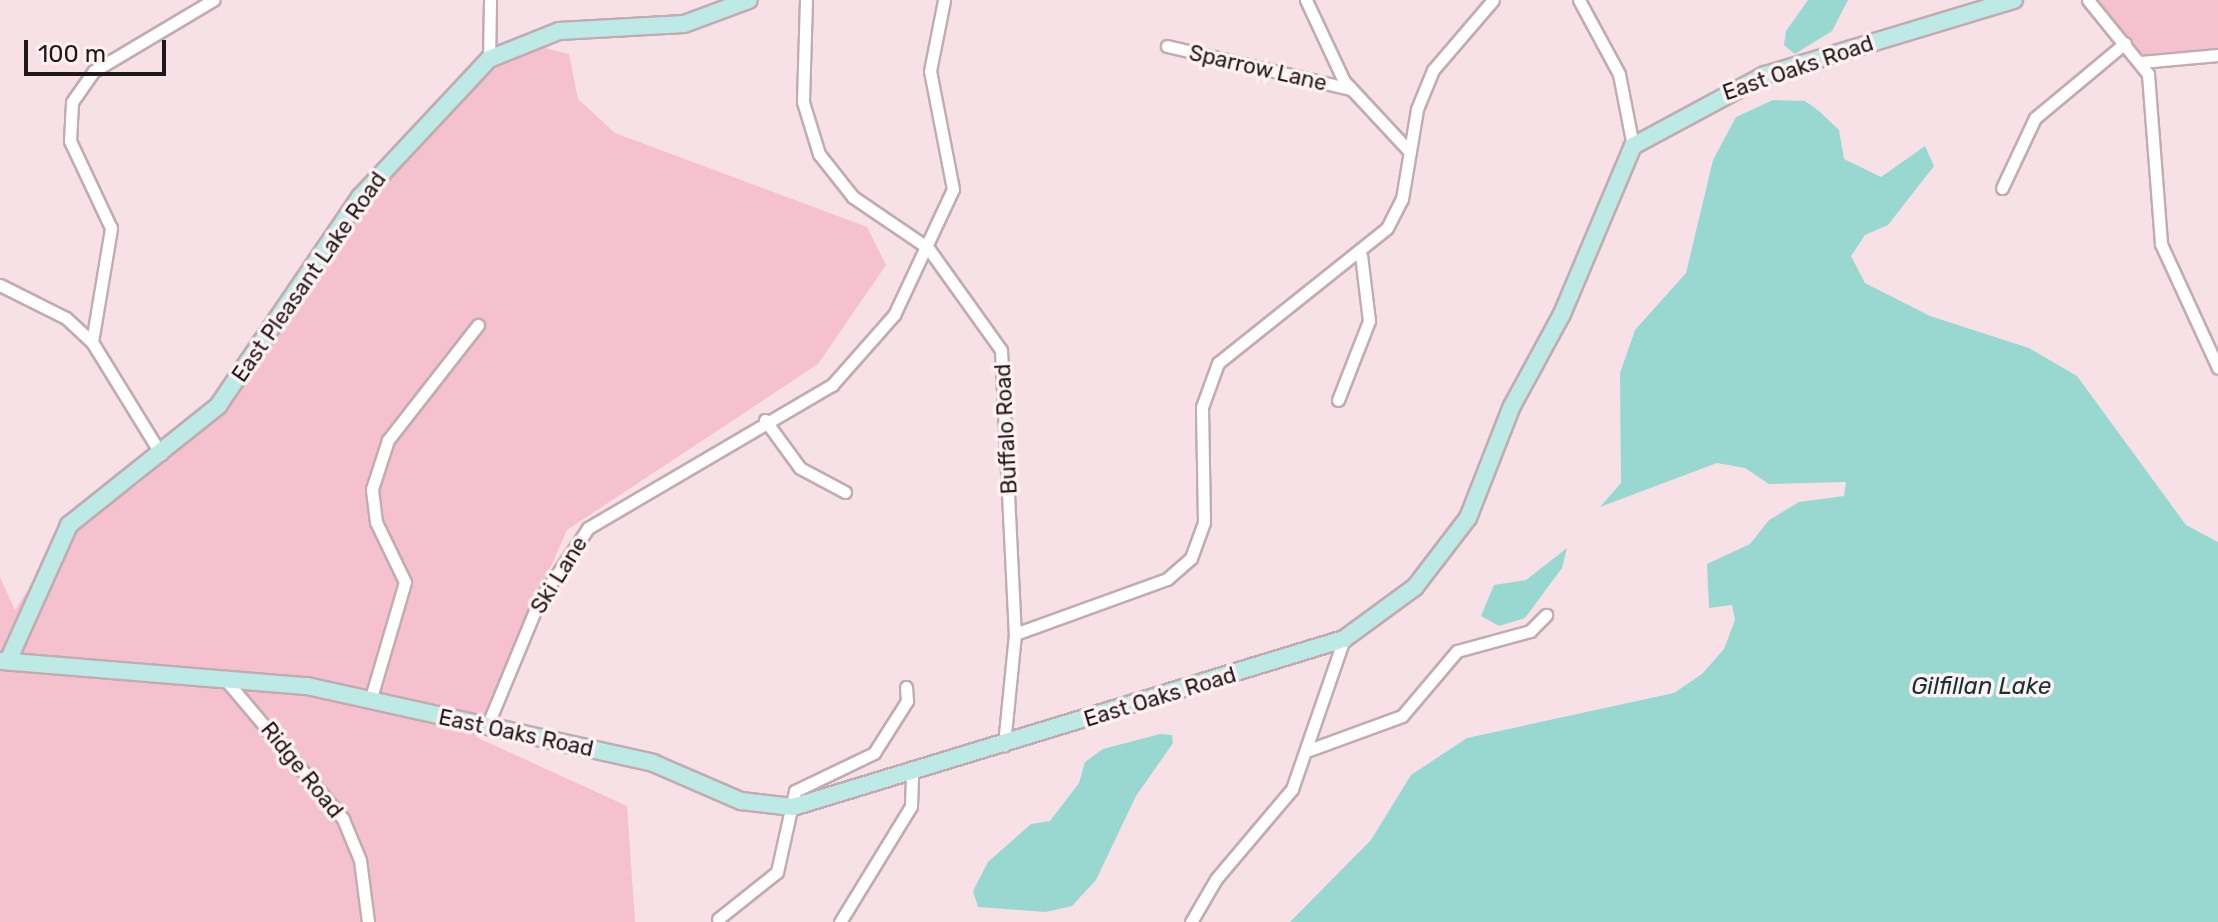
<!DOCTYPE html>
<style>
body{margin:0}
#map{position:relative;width:2218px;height:922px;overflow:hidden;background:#f7e1e7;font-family:Rubik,sans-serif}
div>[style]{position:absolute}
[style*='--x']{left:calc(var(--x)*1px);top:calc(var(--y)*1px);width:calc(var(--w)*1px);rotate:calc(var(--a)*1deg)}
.green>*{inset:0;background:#f5c1cf}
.water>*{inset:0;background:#98d8d0}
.roads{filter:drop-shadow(2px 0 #c0acb1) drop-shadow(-2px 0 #c0acb1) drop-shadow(0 2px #c0acb1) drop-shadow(0 -2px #c0acb1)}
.street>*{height:11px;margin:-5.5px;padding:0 5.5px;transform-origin:5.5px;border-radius:5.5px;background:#fff}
.secondary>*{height:16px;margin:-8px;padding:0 8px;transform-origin:8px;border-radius:8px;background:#bdeae6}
span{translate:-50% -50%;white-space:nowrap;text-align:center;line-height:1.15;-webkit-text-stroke:7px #fff1f4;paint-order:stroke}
.street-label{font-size:22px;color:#20191b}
.water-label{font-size:24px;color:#163532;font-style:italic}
.scale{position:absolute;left:24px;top:40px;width:142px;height:36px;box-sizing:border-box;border:4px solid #20191b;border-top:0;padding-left:10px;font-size:24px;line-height:28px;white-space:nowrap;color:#20191b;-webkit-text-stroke:6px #fff1f4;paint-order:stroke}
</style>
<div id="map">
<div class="green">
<i style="clip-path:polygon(2088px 0,2218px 0,2218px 55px,2141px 62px)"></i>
<i style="clip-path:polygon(545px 48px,569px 54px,578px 99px,615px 133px,867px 227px,886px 265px,818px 364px,567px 530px,476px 737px,627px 806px,635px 922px,0 922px,0 577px,15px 610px,69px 525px,139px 484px,252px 366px,363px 202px,467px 93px,507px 59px)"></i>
</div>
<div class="water">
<i style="clip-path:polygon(1808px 0,1848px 0,1832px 31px,1795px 54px,1784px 45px,1786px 31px)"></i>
<i style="clip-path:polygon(1773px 100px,1805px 101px,1819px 111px,1839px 130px,1844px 159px,1881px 177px,1925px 146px,1934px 166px,1888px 225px,1865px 235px,1851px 256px,1865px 283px,1930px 316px,2029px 348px,2077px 376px,2186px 525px,2218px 542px,2218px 922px,1290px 922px,1371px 840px,1411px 775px,1467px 738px,1674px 693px,1702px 674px,1724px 649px,1735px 620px,1732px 605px,1709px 608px,1707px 564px,1750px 544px,1769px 520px,1799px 502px,1844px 496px,1846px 482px,1769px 484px,1745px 468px,1717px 463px,1600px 507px,1621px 483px,1620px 373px,1635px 330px,1686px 273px,1713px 160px,1736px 117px)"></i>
<i style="clip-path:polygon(1567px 548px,1562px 568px,1525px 618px,1499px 626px,1481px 616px,1494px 585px,1526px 580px)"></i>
<i style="clip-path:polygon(1160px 734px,1172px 735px,1173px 743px,1136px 796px,1096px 880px,1072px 906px,1046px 912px,978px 907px,973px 891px,988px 862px,1031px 824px,1050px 821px,1079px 783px,1085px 762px,1103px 749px)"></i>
</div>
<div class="roads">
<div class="street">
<i style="--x:806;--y:0;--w:102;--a:91.7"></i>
<i style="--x:803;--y:102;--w:54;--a:72.9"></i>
<i style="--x:819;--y:154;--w:55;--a:51.7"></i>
<i style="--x:853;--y:197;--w:91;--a:34.2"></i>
<i style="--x:928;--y:248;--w:125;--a:54.4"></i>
<i style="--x:1001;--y:350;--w:284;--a:87.2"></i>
<i style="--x:1015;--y:634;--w:112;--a:95.7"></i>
<i style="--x:1306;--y:0;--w:89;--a:64.9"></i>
<i style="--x:1344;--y:81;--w:97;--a:47.1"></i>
<i style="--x:1579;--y:0;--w:84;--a:61.6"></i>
<i style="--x:1619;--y:74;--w:73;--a:79"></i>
<i style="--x:2088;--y:0;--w:95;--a:51"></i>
<i style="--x:2148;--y:74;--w:170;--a:85.6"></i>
<i style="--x:2161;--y:244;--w:136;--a:65.3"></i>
<i style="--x:1167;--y:46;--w:188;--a:13.2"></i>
<i style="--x:489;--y:59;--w:59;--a:-89"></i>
<i style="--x:2141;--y:62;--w:77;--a:-5.2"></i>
<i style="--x:2002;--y:188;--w:77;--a:-64.8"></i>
<i style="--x:2035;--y:118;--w:117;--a:-39.8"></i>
<i style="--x:0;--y:285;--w:74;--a:26.6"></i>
<i style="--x:66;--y:318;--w:35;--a:43"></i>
<i style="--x:92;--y:342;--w:132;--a:58.4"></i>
<i style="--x:92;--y:342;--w:116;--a:-80.5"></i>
<i style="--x:111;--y:228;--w:96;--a:-115.2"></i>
<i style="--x:70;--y:141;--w:39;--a:-87"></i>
<i style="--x:72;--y:102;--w:38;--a:-55"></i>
<i style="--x:94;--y:71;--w:139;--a:-30.8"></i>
<i style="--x:1338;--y:400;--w:85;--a:-68.6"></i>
<i style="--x:1369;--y:321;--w:66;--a:-96.9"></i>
<i style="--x:765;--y:420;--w:59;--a:53.9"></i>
<i style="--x:800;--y:468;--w:51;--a:28.1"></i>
<i style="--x:1015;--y:634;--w:162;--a:-19.9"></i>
<i style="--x:1167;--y:579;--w:32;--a:-41"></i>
<i style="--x:1191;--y:558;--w:38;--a:-70"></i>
<i style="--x:1204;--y:522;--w:115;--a:-91"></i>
<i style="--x:1202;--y:407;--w:47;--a:-70"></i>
<i style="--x:1218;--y:363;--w:216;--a:-38.6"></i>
<i style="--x:1387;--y:228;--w:33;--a:-63"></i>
<i style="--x:1402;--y:199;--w:91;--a:-80.5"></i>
<i style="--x:1417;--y:109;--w:42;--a:-67.7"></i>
<i style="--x:1433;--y:70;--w:92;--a:-49.4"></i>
<i style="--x:224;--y:678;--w:185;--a:49.8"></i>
<i style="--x:343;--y:819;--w:44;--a:67.5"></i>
<i style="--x:360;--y:860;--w:63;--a:82.6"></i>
<i style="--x:370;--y:701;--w:124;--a:-73.6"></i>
<i style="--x:405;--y:582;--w:67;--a:-115.8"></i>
<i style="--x:376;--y:522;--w:33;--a:-97"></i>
<i style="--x:372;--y:489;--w:52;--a:-71.9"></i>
<i style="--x:388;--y:440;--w:146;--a:-52"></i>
<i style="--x:488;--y:724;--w:133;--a:-67.5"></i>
<i style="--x:539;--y:601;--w:88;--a:-56.1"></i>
<i style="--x:588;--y:528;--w:283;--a:-30.4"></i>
<i style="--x:832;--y:385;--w:94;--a:-48.5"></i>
<i style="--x:894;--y:315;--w:139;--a:-64.9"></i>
<i style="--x:953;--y:189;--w:120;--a:-101"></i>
<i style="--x:930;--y:71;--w:72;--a:-78.8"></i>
<i style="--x:1309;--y:750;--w:99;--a:-20.1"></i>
<i style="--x:1402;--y:716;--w:85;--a:-49.8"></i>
<i style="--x:1457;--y:651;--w:76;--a:-15.3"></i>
<i style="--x:1530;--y:631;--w:23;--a:-45"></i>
<i style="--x:718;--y:919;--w:75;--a:-38.5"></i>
<i style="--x:777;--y:872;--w:83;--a:-77.5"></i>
<i style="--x:795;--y:791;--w:88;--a:-25.7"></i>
<i style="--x:874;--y:753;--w:62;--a:-57.6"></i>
<i style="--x:907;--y:701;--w:14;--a:-94"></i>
<i style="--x:840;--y:922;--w:136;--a:-58.5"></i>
<i style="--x:911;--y:806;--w:32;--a:-88"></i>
<i style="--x:1191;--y:922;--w:50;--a:-59.8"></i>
<i style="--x:1216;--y:879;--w:118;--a:-49.8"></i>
<i style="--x:1292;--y:789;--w:159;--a:-70.9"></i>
</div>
<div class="secondary">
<i style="--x:0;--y:661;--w:308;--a:4.7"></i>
<i style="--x:307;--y:686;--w:354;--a:12.5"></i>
<i style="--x:653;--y:763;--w:96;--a:23.4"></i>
<i style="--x:741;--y:801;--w:52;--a:6.6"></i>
<i style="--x:793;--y:807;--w:576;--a:-16.96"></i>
<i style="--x:1344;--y:639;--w:88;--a:-36.2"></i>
<i style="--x:1415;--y:587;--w:87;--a:-52.5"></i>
<i style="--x:1468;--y:518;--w:120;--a:-68.6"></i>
<i style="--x:1512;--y:406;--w:105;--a:-61.5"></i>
<i style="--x:1562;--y:314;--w:182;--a:-67.1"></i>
<i style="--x:1633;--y:146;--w:150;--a:-28.3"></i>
<i style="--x:1765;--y:75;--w:260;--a:-16.8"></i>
<i style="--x:8;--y:661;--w:149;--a:-65.8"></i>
<i style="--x:69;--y:525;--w:191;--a:-38.6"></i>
<i style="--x:218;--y:406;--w:253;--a:-55.8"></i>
<i style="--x:360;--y:197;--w:189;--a:-46.9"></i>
<i style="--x:489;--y:59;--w:75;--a:-21.8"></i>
<i style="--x:559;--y:31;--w:125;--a:-3.2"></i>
<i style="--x:684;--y:24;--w:69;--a:-20.3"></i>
</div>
</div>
<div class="street-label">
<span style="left:1258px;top:68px;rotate:13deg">Sparrow Lane</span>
<span style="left:1798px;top:68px;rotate:-19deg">East Oaks Road</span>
<span style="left:309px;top:277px;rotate:-55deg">East Pleasant Lake Road</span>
<span style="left:1006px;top:429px;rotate:-93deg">Buffalo Road</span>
<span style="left:559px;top:575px;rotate:-58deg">Ski Lane</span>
<span style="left:1160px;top:697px;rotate:-17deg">East Oaks Road</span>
<span style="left:516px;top:733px;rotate:12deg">East Oaks Road</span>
<span style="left:302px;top:770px;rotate:51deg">Ridge Road</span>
</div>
<div class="water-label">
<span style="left:1981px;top:687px">Gilfillan Lake</span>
</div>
<div class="scale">100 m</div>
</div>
